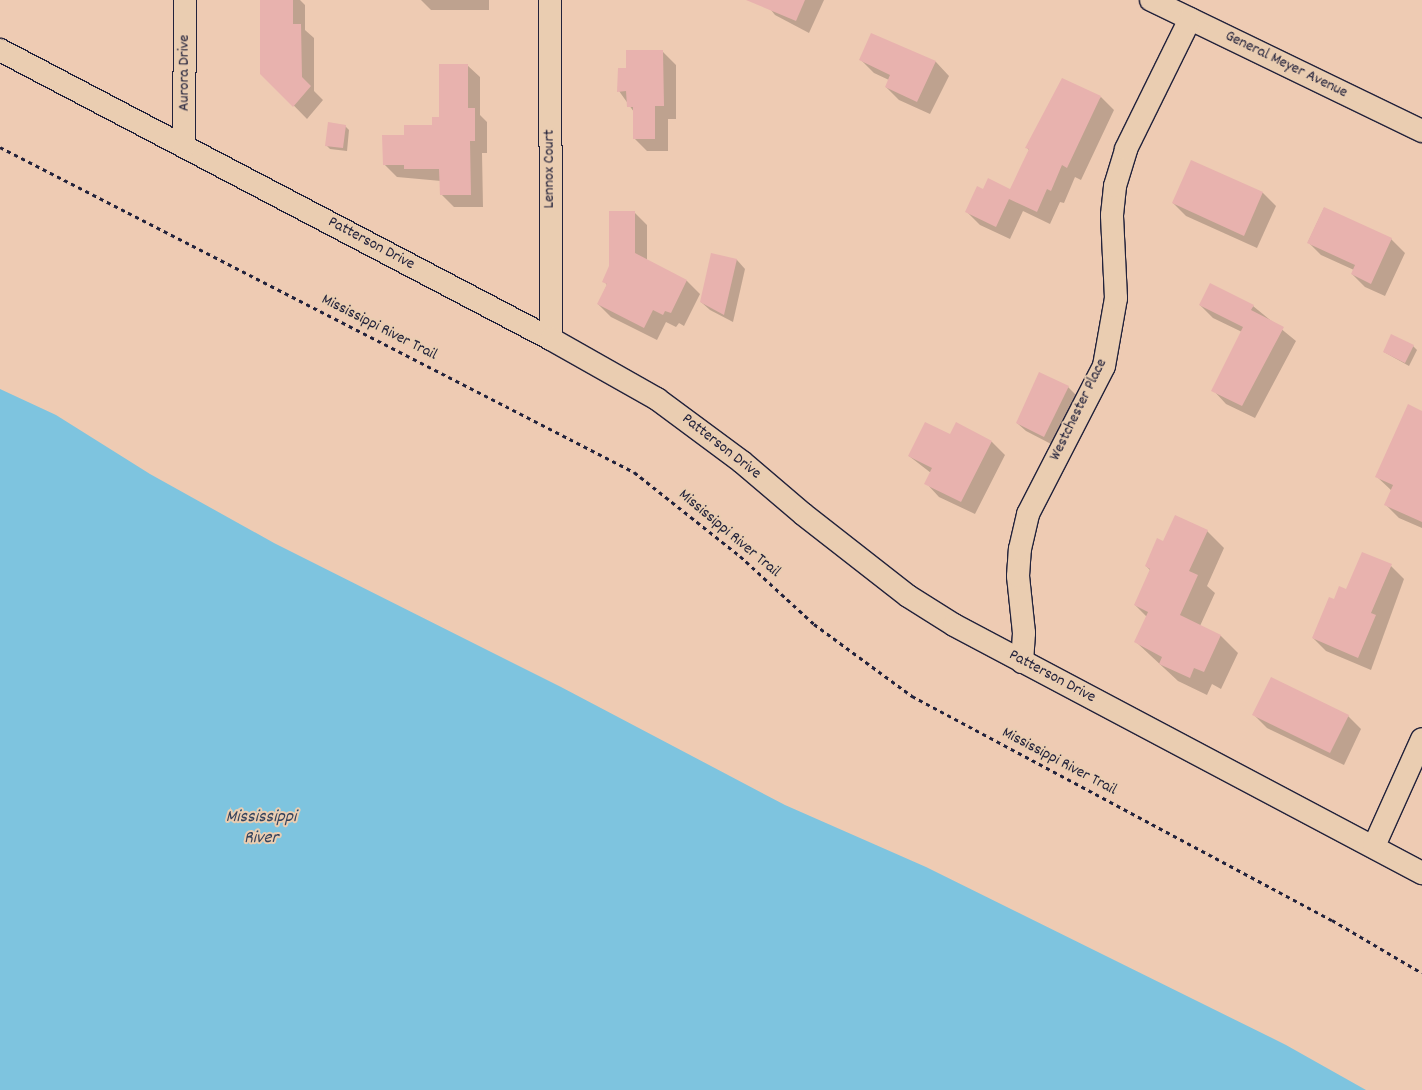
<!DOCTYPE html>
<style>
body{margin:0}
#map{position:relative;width:1422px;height:1090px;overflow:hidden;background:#eecbb3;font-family:Dekko,sans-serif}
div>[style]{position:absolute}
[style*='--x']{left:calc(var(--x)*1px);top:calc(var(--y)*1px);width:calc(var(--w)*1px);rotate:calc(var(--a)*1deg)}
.water>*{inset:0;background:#7ec4df}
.shadow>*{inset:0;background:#0003}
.building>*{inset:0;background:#e8b2ae}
.path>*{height:3px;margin-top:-1.5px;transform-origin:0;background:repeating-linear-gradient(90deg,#22223b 0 4px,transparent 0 8px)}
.roads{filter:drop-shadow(1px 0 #22223b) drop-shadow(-1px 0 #22223b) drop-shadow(0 1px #22223b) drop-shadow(0 -1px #22223b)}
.minor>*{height:22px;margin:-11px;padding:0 11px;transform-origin:11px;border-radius:11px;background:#eacdb1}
span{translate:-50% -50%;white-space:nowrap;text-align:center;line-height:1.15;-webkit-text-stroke:4px #eacdb1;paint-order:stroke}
.street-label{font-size:16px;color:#22223b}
.water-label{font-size:18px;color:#34425c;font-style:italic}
</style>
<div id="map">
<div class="water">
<i style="clip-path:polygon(0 389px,56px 415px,150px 474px,274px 543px,561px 687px,785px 805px,926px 867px,1286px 1045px,1366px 1090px,0 1090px)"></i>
</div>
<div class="shadow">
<i style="clip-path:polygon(261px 0,300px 0,305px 5px,305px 30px,314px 38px,314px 91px,323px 100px,307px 119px,262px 73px)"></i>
<i style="clip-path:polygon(421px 0,489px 0,489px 10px,431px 10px)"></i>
<i style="clip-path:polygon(763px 0,824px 0,809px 33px,775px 15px)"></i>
<i style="clip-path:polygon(872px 35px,936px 62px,949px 76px,930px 114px,899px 100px,886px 87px,889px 80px,874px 73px,861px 60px)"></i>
<i style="clip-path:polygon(663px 52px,676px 65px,676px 119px,668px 119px,668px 151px,647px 151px,634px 138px,634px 112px,619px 91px,628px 69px)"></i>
<i style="clip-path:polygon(467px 65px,480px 77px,480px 115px,487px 122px,487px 153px,482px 153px,483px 207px,454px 207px,441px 194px,441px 181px,397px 177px,384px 164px,405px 137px,434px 126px,440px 118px)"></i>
<i style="clip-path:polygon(1101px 97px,1114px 110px,1081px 180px,1075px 177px,1064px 203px,1060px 202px,1050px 224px,1023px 211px,1010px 239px,980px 225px,967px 212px,984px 191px,1011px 190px,1030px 151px,1026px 147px)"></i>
<i style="clip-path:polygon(345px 126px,349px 130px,347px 151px,330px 149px,326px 145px)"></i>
<i style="clip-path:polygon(1192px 162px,1263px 193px,1276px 206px,1257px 248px,1186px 216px,1173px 203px)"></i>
<i style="clip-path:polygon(1324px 208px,1391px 239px,1405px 253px,1385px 296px,1365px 287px,1352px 274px,1354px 270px,1321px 255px,1308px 242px)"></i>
<i style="clip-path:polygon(634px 212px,647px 225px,647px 261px,687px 281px,700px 294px,684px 326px,679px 323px,676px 327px,666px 322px,657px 340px,611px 317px,598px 304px,607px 285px,604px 281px)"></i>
<i style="clip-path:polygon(712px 255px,737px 260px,745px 269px,733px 322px,710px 310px,701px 302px)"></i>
<i style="clip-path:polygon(1200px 305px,1253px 306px,1296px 341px,1255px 418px,1226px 404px,1213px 390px,1242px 332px,1213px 318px)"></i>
<i style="clip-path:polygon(1413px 346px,1417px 350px,1409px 366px,1384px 352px)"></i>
<i style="clip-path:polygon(1068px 387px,1077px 396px,1053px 445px,1026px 431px,1017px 423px)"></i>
<i style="clip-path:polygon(1422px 412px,1422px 528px,1399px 518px,1386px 505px,1392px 491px,1376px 476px)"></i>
<i style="clip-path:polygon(956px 424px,992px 442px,1005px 455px,975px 514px,939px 497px,926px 483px,931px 473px,909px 456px,950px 436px)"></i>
<i style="clip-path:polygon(1207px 531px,1224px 548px,1207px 586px,1215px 593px,1200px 626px,1221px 636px,1238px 653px,1221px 689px,1212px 684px,1207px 695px,1178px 681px,1136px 642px,1147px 617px,1135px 605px,1151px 571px,1146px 566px,1164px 543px)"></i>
<i style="clip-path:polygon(1391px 566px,1404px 579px,1371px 670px,1326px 651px,1313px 638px,1335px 601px)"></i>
<i style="clip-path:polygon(1254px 715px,1348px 716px,1361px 729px,1344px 765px,1267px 728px)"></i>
</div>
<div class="building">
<i style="clip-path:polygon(260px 0,293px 0,293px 24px,301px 24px,302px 77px,311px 86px,293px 107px,260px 74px)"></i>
<i style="clip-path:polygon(746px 0,805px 0,796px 21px)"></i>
<i style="clip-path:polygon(871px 33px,936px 61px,917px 102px,885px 87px,890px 75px,859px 60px)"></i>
<i style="clip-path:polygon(626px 50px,663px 50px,664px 106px,655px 106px,655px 139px,633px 139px,633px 107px,627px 107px,626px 91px,617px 92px,618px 68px,626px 68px)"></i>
<i style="clip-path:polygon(439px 64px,468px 64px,468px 108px,475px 108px,475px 141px,470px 141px,471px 195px,440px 195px,439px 169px,404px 169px,404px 165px,383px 165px,382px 135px,404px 135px,404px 125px,432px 125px,432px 117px,439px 117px)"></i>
<i style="clip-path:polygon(1062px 78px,1101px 96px,1067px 168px,1062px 165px,1051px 191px,1047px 189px,1037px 212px,1009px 199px,996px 227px,965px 212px,977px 186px,983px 189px,988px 178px,1010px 189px,1029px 149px,1025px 148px)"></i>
<i style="clip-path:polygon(328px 122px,346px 125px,343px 148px,325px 146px)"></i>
<i style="clip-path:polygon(1191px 160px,1263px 192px,1244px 236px,1172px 203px)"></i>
<i style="clip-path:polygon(1324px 207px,1392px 238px,1371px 284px,1351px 274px,1355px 265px,1307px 243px)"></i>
<i style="clip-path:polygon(609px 211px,635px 211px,635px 253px,687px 280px,671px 313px,665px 311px,663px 315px,653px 310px,644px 328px,597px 304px,607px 284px,602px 282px,609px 266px)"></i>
<i style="clip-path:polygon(711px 253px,737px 259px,724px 315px,700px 302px)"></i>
<i style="clip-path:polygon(1210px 283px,1254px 305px,1251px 310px,1284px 327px,1242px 406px,1211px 391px,1243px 327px,1199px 305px)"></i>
<i style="clip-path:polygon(1391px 334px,1414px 345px,1405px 363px,1383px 352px)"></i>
<i style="clip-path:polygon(1039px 372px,1069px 386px,1044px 437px,1016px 423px)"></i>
<i style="clip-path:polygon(1408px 404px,1422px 411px,1422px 522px,1384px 505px,1393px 485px,1375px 477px)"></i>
<i style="clip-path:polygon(925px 422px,950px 434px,956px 422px,992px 441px,961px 502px,924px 484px,932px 468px,908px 456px)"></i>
<i style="clip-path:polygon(1175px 515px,1208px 530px,1189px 571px,1198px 575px,1180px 615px,1221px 635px,1204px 672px,1194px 668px,1190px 678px,1159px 664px,1162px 657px,1134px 642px,1148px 612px,1134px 605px,1150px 569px,1145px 566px,1157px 538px,1163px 541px)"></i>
<i style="clip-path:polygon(1362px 552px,1392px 564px,1371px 613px,1376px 615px,1358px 658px,1312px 638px,1329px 597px,1334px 599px,1339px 586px,1346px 589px)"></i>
<i style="clip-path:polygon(1271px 677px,1349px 715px,1330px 753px,1252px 715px)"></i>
</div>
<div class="path">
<i style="--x:0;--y:147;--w:712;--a:27.14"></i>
<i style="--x:634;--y:472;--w:135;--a:38.4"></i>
<i style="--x:740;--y:556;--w:100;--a:42.6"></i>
<i style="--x:814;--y:624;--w:122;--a:36.3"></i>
<i style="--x:912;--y:696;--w:476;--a:28.1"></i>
<i style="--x:1332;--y:920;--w:104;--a:30.5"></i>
</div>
<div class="roads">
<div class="minor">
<i style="--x:550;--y:0;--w:339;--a:89.8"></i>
<i style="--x:1151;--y:0;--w:301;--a:25.8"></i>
<i style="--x:0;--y:50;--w:622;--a:27.68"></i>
<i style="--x:551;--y:339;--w:122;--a:29.5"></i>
<i style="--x:657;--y:399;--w:106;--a:36.5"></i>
<i style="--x:742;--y:462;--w:80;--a:40.4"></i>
<i style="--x:803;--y:514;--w:133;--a:38"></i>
<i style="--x:908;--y:596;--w:54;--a:32.2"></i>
<i style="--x:954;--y:625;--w:530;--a:27.92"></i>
<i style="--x:184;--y:146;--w:146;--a:-89.6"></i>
<i style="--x:1022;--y:662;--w:29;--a:-86"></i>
<i style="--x:1024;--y:633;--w:57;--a:-96"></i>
<i style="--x:1018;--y:576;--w:27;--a:-86"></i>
<i style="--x:1020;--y:549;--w:36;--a:-77"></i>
<i style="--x:1028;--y:514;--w:166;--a:-62.8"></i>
<i style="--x:1104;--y:366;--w:69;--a:-80"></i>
<i style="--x:1116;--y:298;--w:83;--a:-92.8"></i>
<i style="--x:1112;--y:215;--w:29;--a:-84"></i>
<i style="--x:1115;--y:186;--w:39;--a:-73"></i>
<i style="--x:1126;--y:149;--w:145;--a:-63.8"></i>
<i style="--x:1374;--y:846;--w:117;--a:-65.8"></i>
</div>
</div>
<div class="street-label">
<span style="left:1286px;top:65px;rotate:26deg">General Meyer Avenue</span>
<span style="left:185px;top:73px;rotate:-90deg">Aurora Drive</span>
<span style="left:550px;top:169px;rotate:-90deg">Lennox Court</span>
<span style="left:371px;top:244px;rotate:28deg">Patterson Drive</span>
<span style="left:379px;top:328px;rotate:27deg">Mississippi River Trail</span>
<span style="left:1079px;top:410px;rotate:-64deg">Westchester Place</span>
<span style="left:721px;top:447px;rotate:38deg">Patterson Drive</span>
<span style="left:729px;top:534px;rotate:40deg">Mississippi River Trail</span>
<span style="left:1052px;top:677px;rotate:28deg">Patterson Drive</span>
<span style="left:1059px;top:762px;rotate:28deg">Mississippi River Trail</span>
</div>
<div class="water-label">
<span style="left:261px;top:829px">Mississippi<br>River</span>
</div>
</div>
